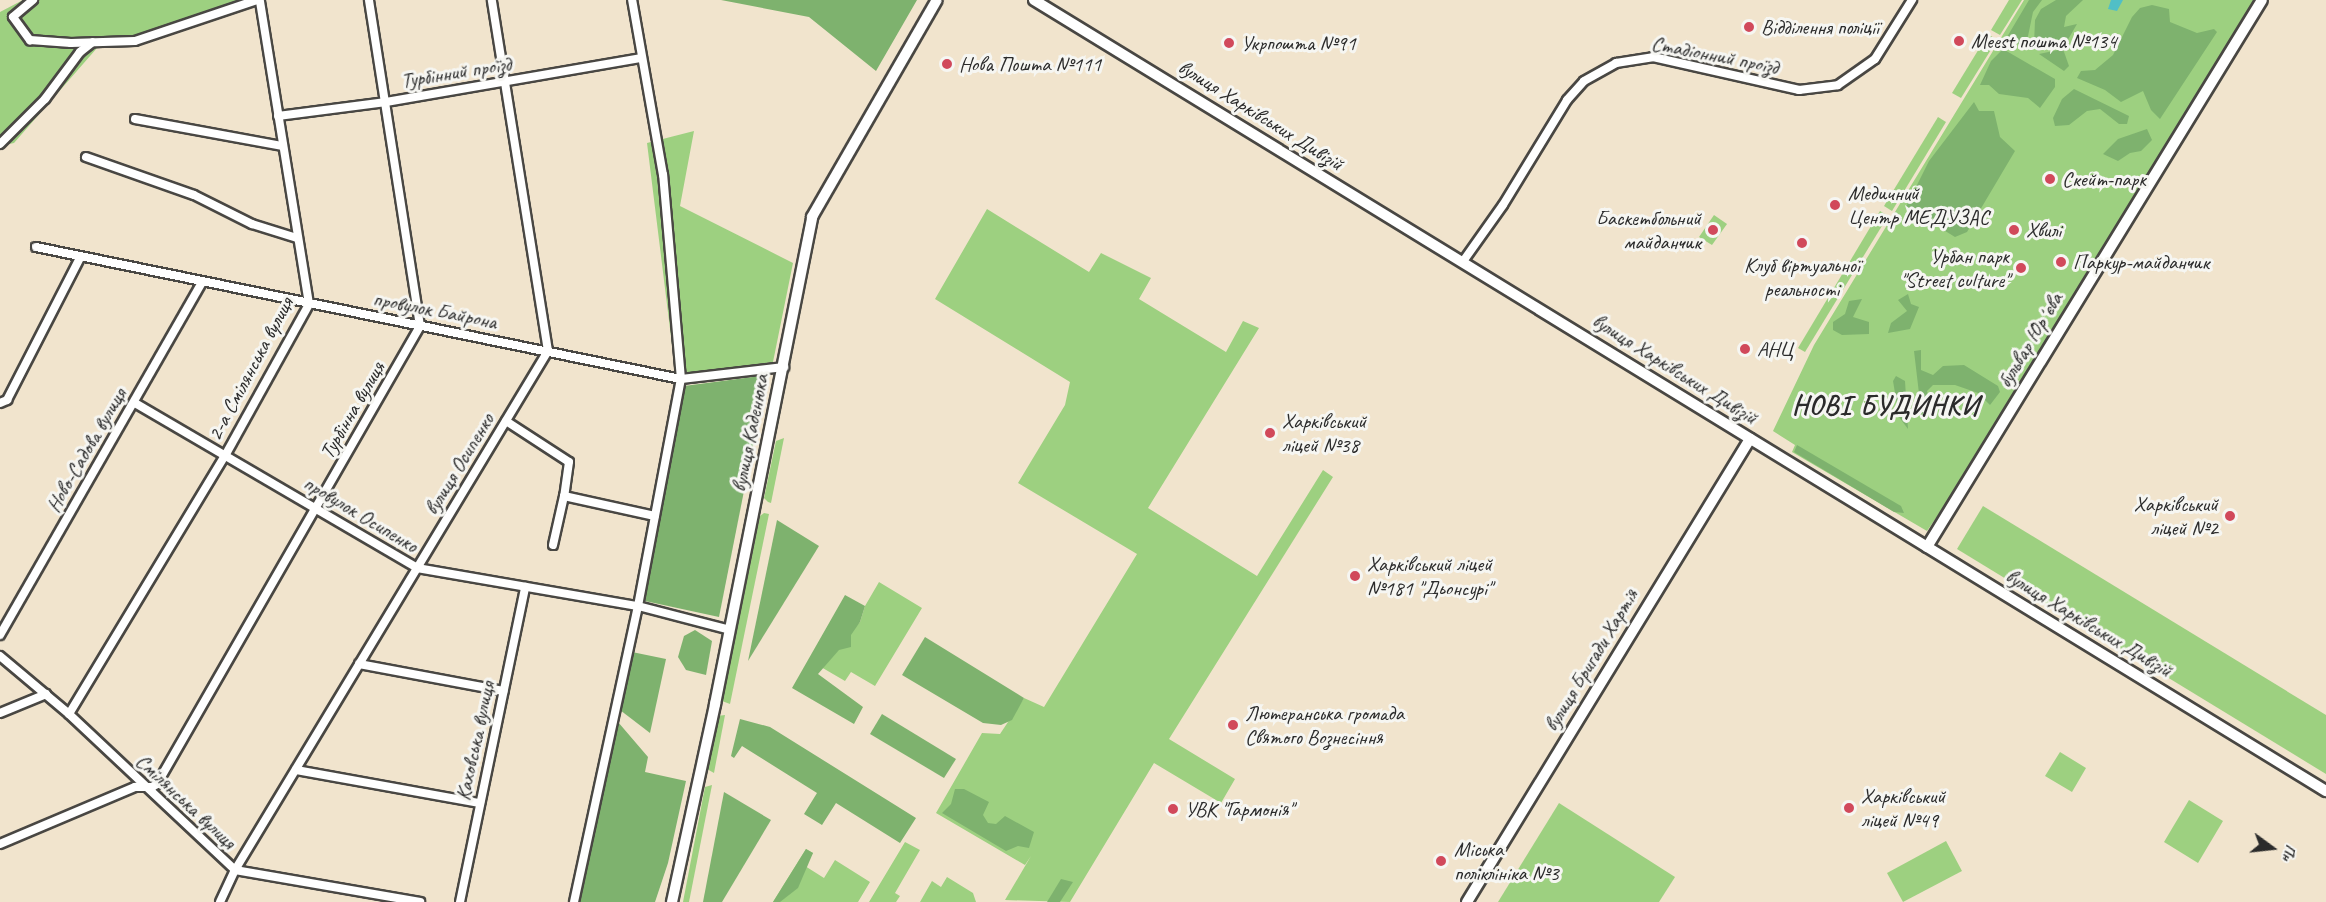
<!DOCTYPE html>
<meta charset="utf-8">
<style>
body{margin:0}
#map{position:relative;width:2326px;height:902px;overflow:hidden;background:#f1e4cd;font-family:Caveat,sans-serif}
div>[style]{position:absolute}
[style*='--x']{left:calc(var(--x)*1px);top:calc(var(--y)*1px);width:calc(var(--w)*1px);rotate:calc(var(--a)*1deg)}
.green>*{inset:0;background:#9dd080}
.forest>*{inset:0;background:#7eb26e}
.water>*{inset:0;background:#51bfc6}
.roads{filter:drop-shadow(2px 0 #494743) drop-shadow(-2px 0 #494743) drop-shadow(0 2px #494743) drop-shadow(0 -2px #494743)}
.minor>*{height:8px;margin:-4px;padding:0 4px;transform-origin:4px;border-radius:4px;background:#fff}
.tertiary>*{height:10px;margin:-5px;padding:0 5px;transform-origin:5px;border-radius:5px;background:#fff}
.dots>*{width:16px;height:16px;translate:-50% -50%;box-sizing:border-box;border:3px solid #f6f6f2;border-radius:50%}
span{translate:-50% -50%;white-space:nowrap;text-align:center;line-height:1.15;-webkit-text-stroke:6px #f6f6f2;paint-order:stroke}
.poi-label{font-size:21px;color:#2b2b2b}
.left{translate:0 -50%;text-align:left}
.right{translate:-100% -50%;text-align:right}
.street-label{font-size:21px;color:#2b2b2b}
.district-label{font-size:27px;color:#2b2b2b;font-weight:700;letter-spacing:1.5px}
.north{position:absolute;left:2242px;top:818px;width:60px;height:60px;-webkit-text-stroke:4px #f6f6f2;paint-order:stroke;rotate:105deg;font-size:16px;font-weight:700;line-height:24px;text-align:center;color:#2b2b2b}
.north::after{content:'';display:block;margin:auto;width:21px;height:27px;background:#2b2b2b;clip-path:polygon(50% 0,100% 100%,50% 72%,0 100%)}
</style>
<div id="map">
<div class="green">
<i style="clip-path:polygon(23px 0,239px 0,97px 48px,14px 143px,0 146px,0 12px)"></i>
<i style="clip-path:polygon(2009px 0,2022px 0,2000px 35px,1991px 30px)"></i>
<i style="clip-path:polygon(2024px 0,2257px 0,1974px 463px,1927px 531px,1792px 452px,1795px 445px,1773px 431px,1814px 345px)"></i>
<i style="clip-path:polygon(1988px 34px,1997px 40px,1961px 98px,1952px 93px)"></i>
<i style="clip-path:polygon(1938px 117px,1946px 122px,1892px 211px,1884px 206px)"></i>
<i style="clip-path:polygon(694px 131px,680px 206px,793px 263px,773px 362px,692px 373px,675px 369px,647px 143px)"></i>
<i style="clip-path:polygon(987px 209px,1089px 272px,1101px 253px,1151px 278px,1139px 299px,1226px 352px,1243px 321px,1259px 328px,1148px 508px,1257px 576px,1323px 470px,1333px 477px,1169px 739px,1235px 779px,1221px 803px,1154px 763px,1070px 902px,1005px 900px,1031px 856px,1025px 865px,936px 813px,982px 733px,1000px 734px,1024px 698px,1044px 707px,1137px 554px,1018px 483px,1065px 405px,1070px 382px,935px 299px)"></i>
<i style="clip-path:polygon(1880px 211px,1888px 216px,1805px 352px,1798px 348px)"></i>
<i style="clip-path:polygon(1714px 215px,1727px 224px,1712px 245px,1699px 237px)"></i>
<i style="clip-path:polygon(784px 438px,771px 503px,768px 502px,764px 498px,776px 441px)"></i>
<i style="clip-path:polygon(1983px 506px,2326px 715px,2326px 774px,1957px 549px)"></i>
<i style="clip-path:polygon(764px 513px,769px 514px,730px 704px,722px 701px,760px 516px)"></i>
<i style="clip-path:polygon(879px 582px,922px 608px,875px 686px,851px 672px,845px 681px,821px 667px,860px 622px,865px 606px)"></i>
<i style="clip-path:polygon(725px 715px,714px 773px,707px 769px,717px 716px)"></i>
<i style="clip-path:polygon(2060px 752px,2086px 768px,2072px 792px,2045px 776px)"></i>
<i style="clip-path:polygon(712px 785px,689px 902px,683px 902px,705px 787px)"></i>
<i style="clip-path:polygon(2189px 800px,2223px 821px,2198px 863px,2164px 842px)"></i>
<i style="clip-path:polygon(1559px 803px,1675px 877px,1659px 902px,1498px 902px)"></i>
<i style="clip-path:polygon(1946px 841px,1962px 871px,1903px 902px,1887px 873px)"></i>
<i style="clip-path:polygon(905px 842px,920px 850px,895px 893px,900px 896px,896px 902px,869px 902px)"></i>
<i style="clip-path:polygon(806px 849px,813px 853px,805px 866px,824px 878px,835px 860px,870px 882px,858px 902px,773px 902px)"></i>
<i style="clip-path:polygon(947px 877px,973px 893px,976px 902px,920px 902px,932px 881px,941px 887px)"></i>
</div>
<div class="forest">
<i style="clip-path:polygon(721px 0,917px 0,876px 71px,809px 17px)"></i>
<i style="clip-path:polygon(2029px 0,2042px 0,2033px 12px,2027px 41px,2018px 44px,2007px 37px)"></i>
<i style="clip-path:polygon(2056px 0,2090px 0,2083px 0,2066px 16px,2064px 27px,2077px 24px,2066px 43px,2038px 51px,2034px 45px,2035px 20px,2041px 9px)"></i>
<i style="clip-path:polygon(2152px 5px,2169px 9px,2170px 22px,2197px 33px,2214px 29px,2217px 32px,2160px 119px,2151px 110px,2143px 91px,2121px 102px,2105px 90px,2077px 78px,2081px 71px,2095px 70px,2113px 55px,2132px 17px,2140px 8px)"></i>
<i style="clip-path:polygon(2003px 49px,2055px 79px,2055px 87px,2040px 108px,2028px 98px,1999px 94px,1989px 85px,1980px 85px,1991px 61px)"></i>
<i style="clip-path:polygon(2063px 49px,2069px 66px,2064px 71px,2039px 54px)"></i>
<i style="clip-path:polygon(2074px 89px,2129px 116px,2127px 124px,2119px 124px,2100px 109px,2087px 111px,2069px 125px,2055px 126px,2053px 118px,2062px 99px)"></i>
<i style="clip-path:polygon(1974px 102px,1979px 111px,1994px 111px,2000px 137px,2015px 151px,1967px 232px,1955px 237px,1906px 207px,1929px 161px)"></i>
<i style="clip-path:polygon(2147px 129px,2152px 140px,2141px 151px,2130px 153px,2118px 161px,2103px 154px,2118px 139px)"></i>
<i style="clip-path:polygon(1908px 294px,1911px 304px,1919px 307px,1910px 329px,1888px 333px,1891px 323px,1907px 311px,1898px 300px)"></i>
<i style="clip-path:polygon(1862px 299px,1853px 317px,1869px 322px,1869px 334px,1842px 335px,1833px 330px,1833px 322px,1845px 314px,1849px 301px)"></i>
<i style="clip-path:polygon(1921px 350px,1921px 370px,1933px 375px,1943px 366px,1964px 365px,1998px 386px,2000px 392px,1990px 405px,1978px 393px,1955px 385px,1933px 385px,1927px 391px,1932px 415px,1922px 419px,1914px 351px)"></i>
<i style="clip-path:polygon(767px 375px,719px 617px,645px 601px,684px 386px)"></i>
<i style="clip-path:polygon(1896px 376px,1905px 381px,1908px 429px,1899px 417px,1893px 381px)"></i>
<i style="clip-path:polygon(1797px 445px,1901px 506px,1904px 513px,1894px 512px,1794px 452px)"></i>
<i style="clip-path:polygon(777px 520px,819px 546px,748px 661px)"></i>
<i style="clip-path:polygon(845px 595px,865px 606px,860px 622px,851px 635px,851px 647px,839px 650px,818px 674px,863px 707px,854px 724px,792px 688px)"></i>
<i style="clip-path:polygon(695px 630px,712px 641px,706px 675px,686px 670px,678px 657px,684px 636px)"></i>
<i style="clip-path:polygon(925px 637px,1024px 698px,1012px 720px,1001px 725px,983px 723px,902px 675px)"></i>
<i style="clip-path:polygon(632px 652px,666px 659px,650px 733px,620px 710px)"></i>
<i style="clip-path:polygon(882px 714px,956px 759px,944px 778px,870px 734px)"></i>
<i style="clip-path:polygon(740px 719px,770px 727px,916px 818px,900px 843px,836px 803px,822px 825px,804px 814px,817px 793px,742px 746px,734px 758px,731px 756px)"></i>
<i style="clip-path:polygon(618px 722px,648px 757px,645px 772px,686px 781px,668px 863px,655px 902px,580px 902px)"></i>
<i style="clip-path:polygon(955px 789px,964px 789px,989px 802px,983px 815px,988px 823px,996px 824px,1005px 816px,1034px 832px,1029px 848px,1018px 846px,1006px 851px,942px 813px,951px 804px)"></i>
<i style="clip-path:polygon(724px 792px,771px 820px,722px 902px,703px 902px)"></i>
<i style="clip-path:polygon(806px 849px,813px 853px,798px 888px,780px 902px,773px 902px)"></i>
<i style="clip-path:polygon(1061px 879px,1073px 882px,1060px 902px,1047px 902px)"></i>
</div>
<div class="water">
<i style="clip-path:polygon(2111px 0,2123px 0,2117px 11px,2108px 9px)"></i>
</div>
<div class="roads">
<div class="minor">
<i style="--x:33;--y:0;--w:26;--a:140"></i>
<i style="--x:13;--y:17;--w:29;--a:54"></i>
<i style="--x:30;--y:40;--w:41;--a:4.2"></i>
<i style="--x:71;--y:43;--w:64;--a:-1.8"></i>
<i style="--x:135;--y:41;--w:129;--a:-18.6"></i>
<i style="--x:278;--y:116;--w:109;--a:-7.4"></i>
<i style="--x:386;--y:102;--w:258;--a:-9.8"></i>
<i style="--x:135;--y:119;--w:149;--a:10.4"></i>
<i style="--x:0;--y:144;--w:64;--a:-45"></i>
<i style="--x:45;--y:99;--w:59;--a:-53.3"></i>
<i style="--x:80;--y:52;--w:16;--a:-38"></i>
<i style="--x:86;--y:157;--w:114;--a:19.4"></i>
<i style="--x:194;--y:195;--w:65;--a:26.6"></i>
<i style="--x:252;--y:224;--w:47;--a:17.3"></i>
<i style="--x:36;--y:247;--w:658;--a:11.57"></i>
<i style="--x:681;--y:379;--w:104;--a:-6.6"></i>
<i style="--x:1464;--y:260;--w:67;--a:-54.7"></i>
<i style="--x:1503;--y:205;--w:123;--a:-58.6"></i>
<i style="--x:1567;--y:100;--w:25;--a:-48"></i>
<i style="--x:1584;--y:81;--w:37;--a:-29"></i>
<i style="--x:1616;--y:63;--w:37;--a:-9"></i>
<i style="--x:1653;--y:57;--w:150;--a:12.7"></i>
<i style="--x:1799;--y:90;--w:39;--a:-7"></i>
<i style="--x:1838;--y:85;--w:45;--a:-35.1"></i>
<i style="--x:1875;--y:59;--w:70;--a:-57.9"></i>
<i style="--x:0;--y:403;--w:8;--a:-23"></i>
<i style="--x:7;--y:400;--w:160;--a:-62.8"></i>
<i style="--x:135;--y:403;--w:327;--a:30.3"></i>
<i style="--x:417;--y:568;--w:224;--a:9.8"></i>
<i style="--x:638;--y:606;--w:95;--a:14.6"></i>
<i style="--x:506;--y:421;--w:75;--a:33.1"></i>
<i style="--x:569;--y:462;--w:34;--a:98"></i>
<i style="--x:564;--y:496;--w:93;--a:12.4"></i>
<i style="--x:553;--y:545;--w:50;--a:-77.3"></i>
<i style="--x:0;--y:635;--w:406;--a:-60.2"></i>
<i style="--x:0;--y:656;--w:90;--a:40"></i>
<i style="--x:69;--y:714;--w:228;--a:43.2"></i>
<i style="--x:235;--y:870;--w:188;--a:9.8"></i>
<i style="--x:359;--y:664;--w:147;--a:10.6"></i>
<i style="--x:0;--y:713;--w:50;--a:-22.4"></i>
<i style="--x:69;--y:714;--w:304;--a:-58.9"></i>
<i style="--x:226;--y:454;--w:171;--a:-61"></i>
<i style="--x:309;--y:304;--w:308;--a:-99.2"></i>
<i style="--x:296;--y:770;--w:187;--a:10.2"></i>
<i style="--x:0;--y:844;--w:147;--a:-22.9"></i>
<i style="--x:135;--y:787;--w:17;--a:0"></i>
<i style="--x:152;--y:787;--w:6;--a:-31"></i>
<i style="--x:157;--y:784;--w:528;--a:-60.13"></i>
<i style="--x:420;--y:326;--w:330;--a:-98.9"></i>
<i style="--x:220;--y:902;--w:35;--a:-65"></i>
<i style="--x:235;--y:870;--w:606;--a:-58.91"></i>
<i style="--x:548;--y:351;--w:355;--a:-99.1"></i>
<i style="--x:460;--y:902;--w:322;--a:-78.3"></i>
<i style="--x:574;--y:902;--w:303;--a:-77.8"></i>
<i style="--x:638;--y:606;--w:231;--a:-79.3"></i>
<i style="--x:681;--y:379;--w:205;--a:-95"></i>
<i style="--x:663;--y:175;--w:178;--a:-100"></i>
</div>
<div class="tertiary">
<i style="--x:1034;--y:0;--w:1515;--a:31.48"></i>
<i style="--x:1927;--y:547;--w:641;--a:-58.52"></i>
<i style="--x:672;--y:902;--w:203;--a:-77.7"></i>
<i style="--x:715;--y:704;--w:497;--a:-78.7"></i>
<i style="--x:812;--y:217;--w:250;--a:-60.1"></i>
<i style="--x:1467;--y:902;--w:543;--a:-58.57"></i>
</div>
</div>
<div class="dots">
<i style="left:1749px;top:27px;background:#d1495b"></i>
<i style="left:1959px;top:41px;background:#d1495b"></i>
<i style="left:1229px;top:43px;background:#d1495b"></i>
<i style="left:947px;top:64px;background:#d1495b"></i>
<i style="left:2050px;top:179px;background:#d1495b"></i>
<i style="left:1835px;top:205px;background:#d1495b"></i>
<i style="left:1713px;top:230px;background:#d1495b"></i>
<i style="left:2014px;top:230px;background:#d1495b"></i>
<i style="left:1802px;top:243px;background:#d1495b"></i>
<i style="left:2061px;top:262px;background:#d1495b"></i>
<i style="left:2021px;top:268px;background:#d1495b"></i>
<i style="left:1745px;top:349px;background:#d1495b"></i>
<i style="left:1270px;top:433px;background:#d1495b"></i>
<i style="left:2230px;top:516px;background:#d1495b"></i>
<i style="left:1355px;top:576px;background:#d1495b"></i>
<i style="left:1233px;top:725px;background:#d1495b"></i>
<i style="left:1849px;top:808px;background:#d1495b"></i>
<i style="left:1173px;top:809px;background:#d1495b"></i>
<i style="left:1441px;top:861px;background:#d1495b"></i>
</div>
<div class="poi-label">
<span class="left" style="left:1761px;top:27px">Відділення поліції</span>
<span class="left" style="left:1971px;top:41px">Meest пошта №134</span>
<span class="left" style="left:1241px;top:43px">Укрпошта №91</span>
<span class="left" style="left:959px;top:64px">Нова Пошта №111</span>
<span class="left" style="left:2062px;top:179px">Скейт-парк</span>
<span class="left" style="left:1848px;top:205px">Медичний<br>Центр МЕДУЗАС</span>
<span class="right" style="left:1701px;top:230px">Баскетбольний<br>майданчик</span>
<span class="left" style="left:2026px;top:230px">Хвилі</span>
<span class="right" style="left:2009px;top:268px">Урбан парк<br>"Street culture"</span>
<span class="left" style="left:2073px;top:262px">Паркур-майданчик</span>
<span style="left:1802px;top:277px">Клуб віртуальної<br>реальності</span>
<span class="left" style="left:1757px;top:349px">АНЦ</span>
<span class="left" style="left:1282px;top:433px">Харківський<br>ліцей №38</span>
<span class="right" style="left:2218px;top:516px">Харківський<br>ліцей №2</span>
<span class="left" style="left:1367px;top:576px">Харківський ліцей<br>№181 "Дьонсурі"</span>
<span class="left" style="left:1245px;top:725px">Лютеранська громада<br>Святого Вознесіння</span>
<span class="left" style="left:1861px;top:808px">Харківський<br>ліцей №49</span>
<span class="left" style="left:1185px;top:809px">УВК "Гармонія"</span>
<span class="left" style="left:1454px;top:861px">Міська<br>поліклініка №3</span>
</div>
<div class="street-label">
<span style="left:1715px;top:55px;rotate:11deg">Стадіонний проїзд</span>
<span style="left:456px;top:72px;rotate:-9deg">Турбінний проїзд</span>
<span style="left:1261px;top:115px;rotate:32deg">вулиця Харківських Дивізій</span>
<span style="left:435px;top:310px;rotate:11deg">провулок Байрона</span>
<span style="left:2030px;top:340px;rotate:-59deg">бульвар Юрʼєва</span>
<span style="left:250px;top:369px;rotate:-62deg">2-а Смілянська вулиця</span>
<span style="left:1675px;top:369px;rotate:32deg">вулиця Харківських Дивізій</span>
<span style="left:352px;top:410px;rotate:-60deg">Турбінна вулиця</span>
<span style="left:750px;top:433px;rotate:-79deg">вулиця Каденюка</span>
<span style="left:86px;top:450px;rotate:-60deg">Ново-Садова вулиця</span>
<span style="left:459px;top:464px;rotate:-59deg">вулиця Осипенко</span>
<span style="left:361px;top:514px;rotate:31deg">провулок Осипенко</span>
<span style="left:2089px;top:623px;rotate:31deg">вулиця Харківських Дивізій</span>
<span style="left:1591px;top:660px;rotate:-59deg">вулиця Бригади Хартія</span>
<span style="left:475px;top:741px;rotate:-78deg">Каховська вулиця</span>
<span style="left:186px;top:801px;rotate:43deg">Смілянська вулиця</span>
</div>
<div class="district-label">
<span style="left:1886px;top:406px">НОВІ БУДИНКИ</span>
</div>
<div class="north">Пн</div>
</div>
